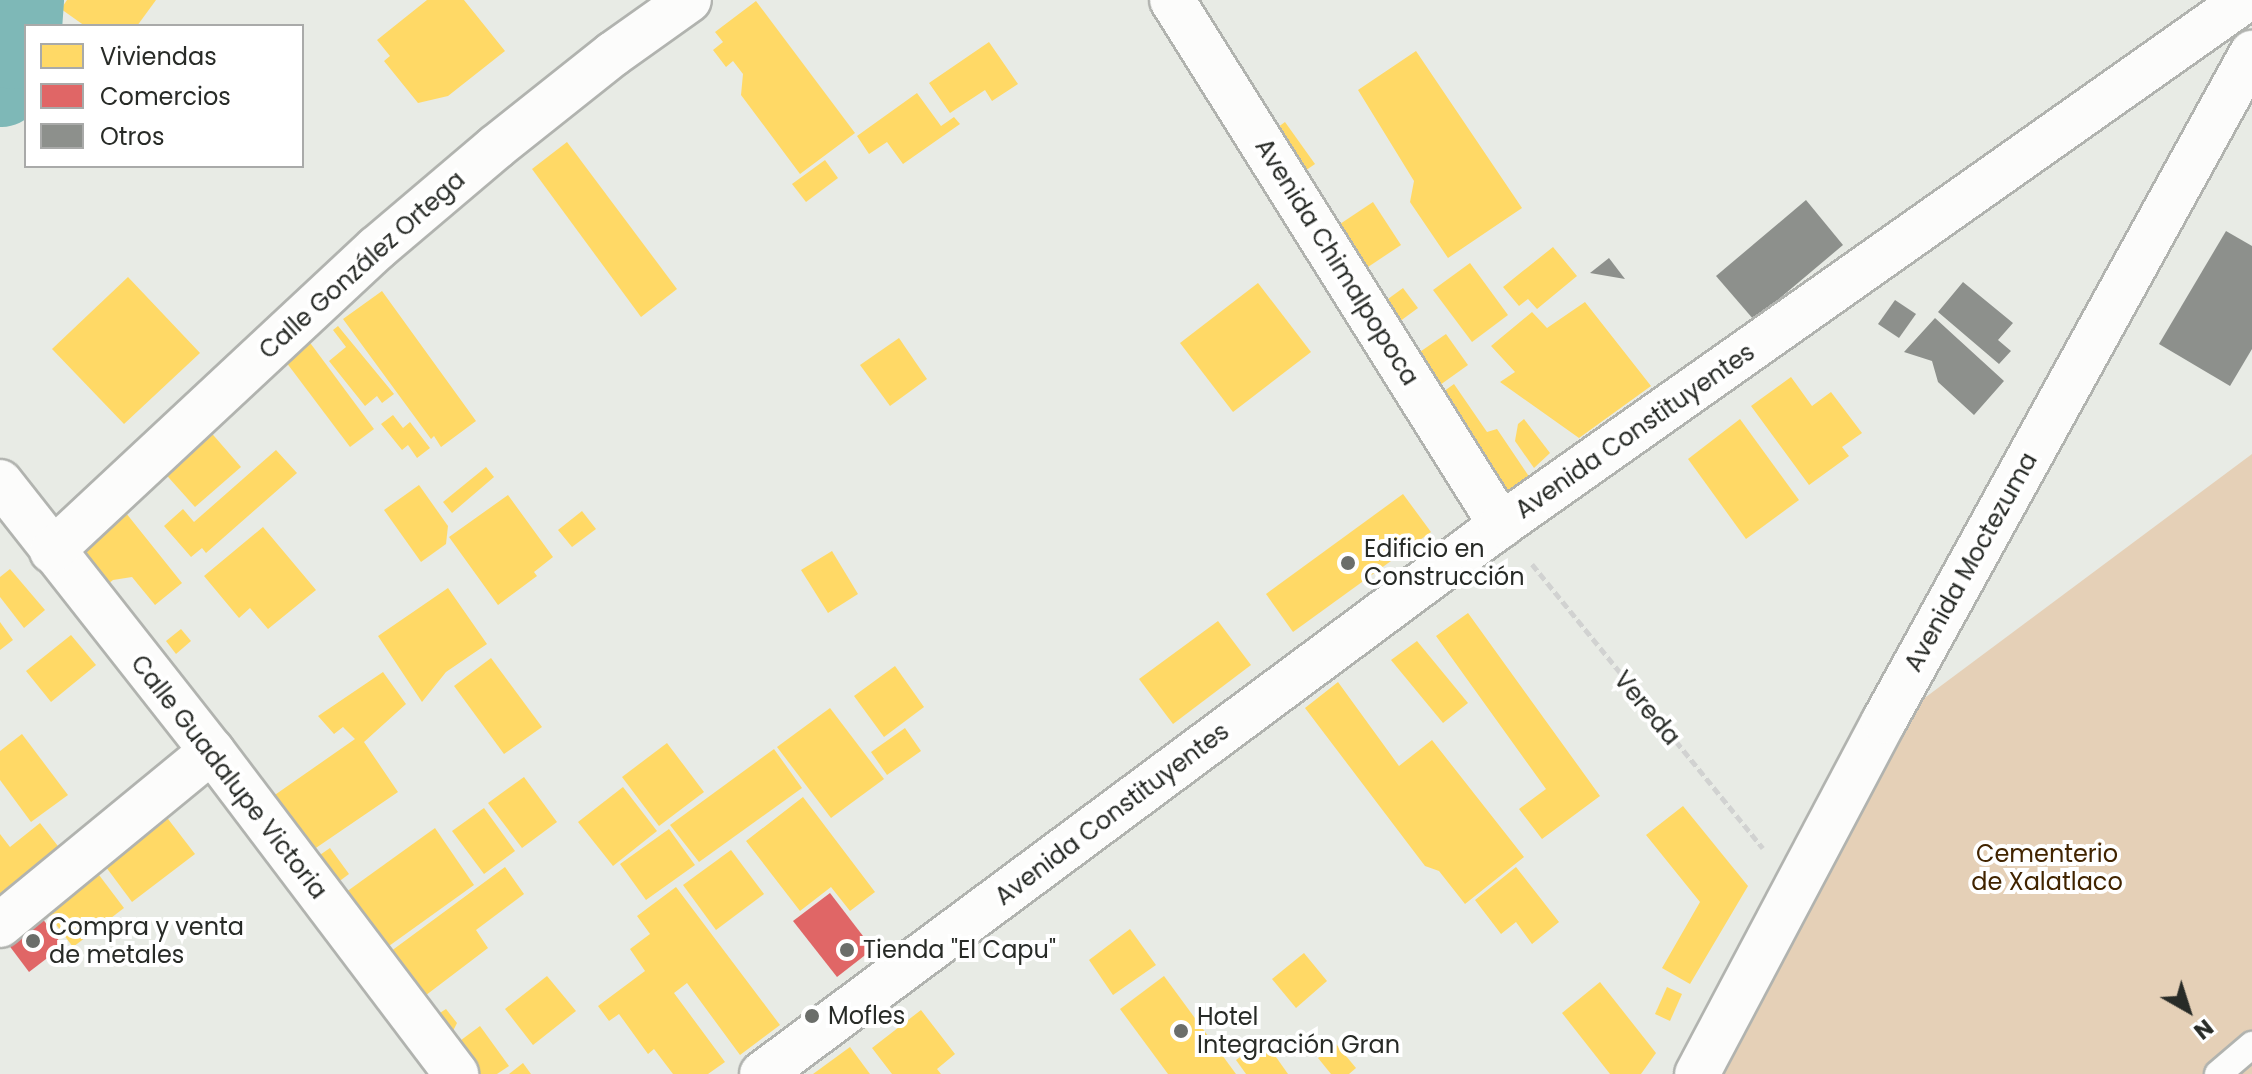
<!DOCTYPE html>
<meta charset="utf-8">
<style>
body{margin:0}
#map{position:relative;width:2252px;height:1074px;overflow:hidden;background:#e8ebe5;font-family:Poppins,sans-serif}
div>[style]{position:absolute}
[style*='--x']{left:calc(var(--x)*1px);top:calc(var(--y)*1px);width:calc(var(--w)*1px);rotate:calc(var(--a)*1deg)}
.green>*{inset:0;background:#e5d0b7}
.homes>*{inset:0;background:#ffd966}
.shops>*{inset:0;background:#e06666}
.river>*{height:94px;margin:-47px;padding:0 47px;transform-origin:47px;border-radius:47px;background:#7eb8b7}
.building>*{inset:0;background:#8d908c}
.path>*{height:5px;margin-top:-2.5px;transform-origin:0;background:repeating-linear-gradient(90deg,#d1d2d1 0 8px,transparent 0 12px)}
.roads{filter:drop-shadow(2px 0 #b1b3af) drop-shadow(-2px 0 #b1b3af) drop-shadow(0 2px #b1b3af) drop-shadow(0 -2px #b1b3af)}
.service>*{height:26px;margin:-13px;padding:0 13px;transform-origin:13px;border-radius:13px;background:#fcfcfb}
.minor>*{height:44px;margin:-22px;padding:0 22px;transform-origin:22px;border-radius:22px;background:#fcfcfb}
.secondary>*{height:44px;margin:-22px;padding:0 22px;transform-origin:22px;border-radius:22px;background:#fcfcfb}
.dots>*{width:22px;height:22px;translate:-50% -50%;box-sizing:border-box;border:4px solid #fff;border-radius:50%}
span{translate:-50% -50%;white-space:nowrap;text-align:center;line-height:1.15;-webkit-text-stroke:8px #fff;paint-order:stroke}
.street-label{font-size:24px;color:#282b27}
.poi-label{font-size:24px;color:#282b27}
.left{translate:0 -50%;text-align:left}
.park-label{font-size:24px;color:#412400}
.legend{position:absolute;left:24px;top:24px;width:280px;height:144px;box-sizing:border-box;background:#fff;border:2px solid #a9aaa9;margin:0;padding:10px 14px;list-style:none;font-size:24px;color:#282b27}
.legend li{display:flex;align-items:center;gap:16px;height:40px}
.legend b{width:40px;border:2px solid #a9aaa9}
.north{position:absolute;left:2148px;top:970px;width:80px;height:80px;-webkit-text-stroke:6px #fff;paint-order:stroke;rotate:141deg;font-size:22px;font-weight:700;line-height:32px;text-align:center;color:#282b27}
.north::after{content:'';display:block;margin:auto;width:28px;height:36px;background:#282b27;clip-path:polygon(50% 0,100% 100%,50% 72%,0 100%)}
</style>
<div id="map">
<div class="green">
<i style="clip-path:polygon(2252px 454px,2252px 1074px,1721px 1074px,1891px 723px)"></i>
</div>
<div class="homes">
<i style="clip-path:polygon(67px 0,156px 0,137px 26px,85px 26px,61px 9px)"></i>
<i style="clip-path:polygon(427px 0,464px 0,505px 51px,448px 96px,418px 103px,384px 61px,390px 56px,377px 40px)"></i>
<i style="clip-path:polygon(756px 1px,855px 133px,800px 174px,741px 95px,743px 74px,733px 61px,726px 67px,713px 50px,723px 42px,715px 32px)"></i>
<i style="clip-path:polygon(989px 42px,1018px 84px,992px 101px,985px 90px,950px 113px,929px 83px)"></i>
<i style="clip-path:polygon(1416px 51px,1522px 208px,1448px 258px,1410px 202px,1414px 181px,1358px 90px)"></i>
<i style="clip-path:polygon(917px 93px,941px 126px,954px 117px,960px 124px,903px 164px,887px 142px,869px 154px,857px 136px)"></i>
<i style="clip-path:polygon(1285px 122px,1315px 164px,1292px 180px,1263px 138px)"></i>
<i style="clip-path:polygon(567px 142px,677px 289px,641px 317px,532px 169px)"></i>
<i style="clip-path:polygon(825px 160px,838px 178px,806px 202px,792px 184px)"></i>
<i style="clip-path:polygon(1373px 202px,1401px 245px,1356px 275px,1328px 232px)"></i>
<i style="clip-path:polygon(1553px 247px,1577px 276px,1537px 309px,1528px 299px,1519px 306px,1503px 287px)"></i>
<i style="clip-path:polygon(1470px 263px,1508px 315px,1472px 342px,1433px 290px)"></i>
<i style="clip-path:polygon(128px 277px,200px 353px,124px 424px,52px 349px)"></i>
<i style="clip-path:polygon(1258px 283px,1311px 352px,1233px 412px,1180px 343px)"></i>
<i style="clip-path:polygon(1403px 288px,1418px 308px,1388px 330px,1373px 310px)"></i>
<i style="clip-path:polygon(382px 291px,476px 421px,441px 447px,434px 436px,431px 439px,343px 319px)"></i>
<i style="clip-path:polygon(1585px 302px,1651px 386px,1579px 438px,1500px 382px,1515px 372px,1491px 346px,1532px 312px,1547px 328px)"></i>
<i style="clip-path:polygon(338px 326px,394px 394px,382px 403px,377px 396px,365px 406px,329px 361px,346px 347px,333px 330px)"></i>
<i style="clip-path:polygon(1446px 334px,1468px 365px,1433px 390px,1411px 358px)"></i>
<i style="clip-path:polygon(899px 338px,927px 379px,890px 406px,860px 365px)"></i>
<i style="clip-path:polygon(308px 340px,374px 429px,350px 447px,283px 358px)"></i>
<i style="clip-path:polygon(1791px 377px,1812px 406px,1831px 392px,1862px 433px,1842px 447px,1849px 456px,1809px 485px,1751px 406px)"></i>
<i style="clip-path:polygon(1454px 384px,1487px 432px,1497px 429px,1530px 478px,1497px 500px,1429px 402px)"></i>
<i style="clip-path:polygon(393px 415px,403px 428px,410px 422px,430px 448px,417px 458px,408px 445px,402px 450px,381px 424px)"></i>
<i style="clip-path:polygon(1524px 419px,1550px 453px,1534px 468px,1515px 441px,1518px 424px)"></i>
<i style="clip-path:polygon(1740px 419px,1799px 500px,1746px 539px,1688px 459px)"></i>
<i style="clip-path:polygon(208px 429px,241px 467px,195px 507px,161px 469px)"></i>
<i style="clip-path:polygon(276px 450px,297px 473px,206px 553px,202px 548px,191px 557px,164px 526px,183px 509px,194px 522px)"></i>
<i style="clip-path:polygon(486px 467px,494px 477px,452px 513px,443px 502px)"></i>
<i style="clip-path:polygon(419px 485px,448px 526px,446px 544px,421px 562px,384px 510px)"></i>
<i style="clip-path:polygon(1403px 494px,1431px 532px,1293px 632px,1266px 594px)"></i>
<i style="clip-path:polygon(508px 495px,553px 557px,534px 572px,537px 576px,498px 605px,449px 537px)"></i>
<i style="clip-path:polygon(582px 511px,596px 529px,572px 547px,558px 530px)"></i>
<i style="clip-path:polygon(126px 513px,182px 583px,155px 605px,132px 577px,113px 580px,102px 589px,74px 553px)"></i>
<i style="clip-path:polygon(263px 527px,316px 590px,268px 629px,250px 608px,239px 618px,204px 576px)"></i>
<i style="clip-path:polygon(832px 551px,858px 594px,828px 613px,801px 570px)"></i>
<i style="clip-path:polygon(10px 569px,45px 610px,24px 628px,0 597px,0 577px)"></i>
<i style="clip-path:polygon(448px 588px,487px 644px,446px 672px,422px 702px,378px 636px)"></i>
<i style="clip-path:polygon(1468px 613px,1600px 796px,1542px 839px,1519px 809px,1546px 789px,1436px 636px)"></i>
<i style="clip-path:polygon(1218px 621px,1251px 665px,1173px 724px,1139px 679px)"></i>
<i style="clip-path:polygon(0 622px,13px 640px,0 650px)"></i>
<i style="clip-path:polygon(181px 629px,191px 641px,176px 654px,166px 641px)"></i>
<i style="clip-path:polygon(71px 635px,96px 665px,51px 702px,26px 671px)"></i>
<i style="clip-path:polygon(1417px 641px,1468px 703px,1443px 723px,1391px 660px)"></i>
<i style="clip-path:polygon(491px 658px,542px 727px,504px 754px,454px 686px)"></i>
<i style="clip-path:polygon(895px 666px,924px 707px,884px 737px,854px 696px)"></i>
<i style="clip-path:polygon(383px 672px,406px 704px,364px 742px,398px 792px,307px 854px,269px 799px,355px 739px,343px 727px,334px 734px,318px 716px)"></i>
<i style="clip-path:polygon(1338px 682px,1399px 766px,1432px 740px,1524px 857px,1465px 904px,1439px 871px,1425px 866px,1305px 708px)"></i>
<i style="clip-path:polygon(830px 708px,884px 779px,831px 818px,777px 747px)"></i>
<i style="clip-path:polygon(905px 728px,921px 751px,887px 775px,871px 752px)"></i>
<i style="clip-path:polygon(22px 734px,68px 795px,31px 822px,0 780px,0 751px)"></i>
<i style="clip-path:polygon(667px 743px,704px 792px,659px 826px,622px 777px)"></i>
<i style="clip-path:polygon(774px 749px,802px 788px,699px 862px,670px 825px)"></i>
<i style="clip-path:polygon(524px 777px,557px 822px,522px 848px,488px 803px)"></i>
<i style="clip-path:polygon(623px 787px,657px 831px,613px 866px,578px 822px)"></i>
<i style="clip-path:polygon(803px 797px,875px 892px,850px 911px,831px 887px,800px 911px,746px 841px)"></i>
<i style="clip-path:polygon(1683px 806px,1748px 886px,1690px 984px,1662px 968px,1700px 902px,1646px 835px)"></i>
<i style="clip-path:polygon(484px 808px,515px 851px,484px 874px,452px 831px)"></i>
<i style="clip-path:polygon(165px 815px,195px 854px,132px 902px,103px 863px)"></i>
<i style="clip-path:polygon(40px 823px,68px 859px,9px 906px,0 894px,0 834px,10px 847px)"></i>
<i style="clip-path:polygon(435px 828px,474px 885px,375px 956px,335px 900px)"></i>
<i style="clip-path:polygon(669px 829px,695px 865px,646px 900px,620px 864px)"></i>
<i style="clip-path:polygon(330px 848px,349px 874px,333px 886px,314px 859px)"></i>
<i style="clip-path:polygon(731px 850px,764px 894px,716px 930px,683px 885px)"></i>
<i style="clip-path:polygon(505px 867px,524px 894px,476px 930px,488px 948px,413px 1005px,379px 960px)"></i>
<i style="clip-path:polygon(1516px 867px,1559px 922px,1532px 944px,1516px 922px,1501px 934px,1475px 900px)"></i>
<i style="clip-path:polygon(96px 871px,124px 908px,73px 947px,45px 910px)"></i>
<i style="clip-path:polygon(676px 887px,780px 1025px,740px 1055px,687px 983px,674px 993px,725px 1062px,708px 1074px,673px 1074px,654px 1049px,648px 1054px,619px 1014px,609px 1021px,598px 1006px,645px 971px,630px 949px,650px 934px,637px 916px)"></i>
<i style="clip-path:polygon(1130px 929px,1156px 965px,1113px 995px,1089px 960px)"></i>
<i style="clip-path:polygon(1304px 953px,1327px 981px,1296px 1008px,1272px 979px)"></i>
<i style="clip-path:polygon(547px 976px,576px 1011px,533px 1045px,505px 1009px)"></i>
<i style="clip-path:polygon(1164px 976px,1236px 1074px,1168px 1074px,1120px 1009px)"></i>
<i style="clip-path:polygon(1600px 982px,1656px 1053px,1641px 1074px,1610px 1074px,1562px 1013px)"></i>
<i style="clip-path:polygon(1667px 987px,1682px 994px,1670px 1021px,1655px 1014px)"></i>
<i style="clip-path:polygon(446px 1009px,457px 1023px,444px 1049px,424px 1023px)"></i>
<i style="clip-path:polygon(921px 1010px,955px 1054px,937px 1069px,941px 1074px,892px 1074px,872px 1048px)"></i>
<i style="clip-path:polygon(480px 1026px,509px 1066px,497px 1074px,467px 1074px,449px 1049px)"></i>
<i style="clip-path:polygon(1264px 1040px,1288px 1074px,1246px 1074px,1236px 1060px)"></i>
<i style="clip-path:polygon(1336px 1044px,1356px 1068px,1349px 1074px,1331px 1074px,1318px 1058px)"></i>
<i style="clip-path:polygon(850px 1047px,870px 1074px,813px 1074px)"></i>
<i style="clip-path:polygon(523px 1063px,531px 1074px,509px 1074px)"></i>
</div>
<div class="shops">
<i style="clip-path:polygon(830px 893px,873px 949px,837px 977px,793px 921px)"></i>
<i style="clip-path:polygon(36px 910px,63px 946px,29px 972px,2px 936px)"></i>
</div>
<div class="river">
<i style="--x:0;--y:80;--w:40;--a:-69.8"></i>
<i style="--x:14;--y:42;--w:42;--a:-85.9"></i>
</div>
<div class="building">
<i style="clip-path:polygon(1806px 200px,1843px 245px,1754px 320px,1716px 276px)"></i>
<i style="clip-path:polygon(2226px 231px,2252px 246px,2252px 349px,2230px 386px,2159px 344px)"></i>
<i style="clip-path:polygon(1609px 258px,1625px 279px,1590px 273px)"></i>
<i style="clip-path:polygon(1963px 282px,2013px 323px,1998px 340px,2011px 351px,1999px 364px,1938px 312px)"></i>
<i style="clip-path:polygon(1895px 300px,1916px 314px,1899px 338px,1878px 324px)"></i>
<i style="clip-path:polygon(1935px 318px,2004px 381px,1974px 415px,1938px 382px,1932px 361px,1904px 352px)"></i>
</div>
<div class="path">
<i style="--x:1532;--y:564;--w:366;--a:50.9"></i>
</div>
<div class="roads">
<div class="service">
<i style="--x:2218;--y:1074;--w:45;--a:-40.5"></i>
</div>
<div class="minor">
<i style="--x:1172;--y:0;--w:620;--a:57.93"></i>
<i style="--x:0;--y:482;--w:342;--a:51.8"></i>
<i style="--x:212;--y:751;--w:405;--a:52.9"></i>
<i style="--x:52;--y:551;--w:444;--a:-43"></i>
<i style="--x:377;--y:248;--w:156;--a:-40.3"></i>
<i style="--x:496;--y:147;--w:149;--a:-38.5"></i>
<i style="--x:613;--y:54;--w:93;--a:-35.4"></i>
<i style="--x:0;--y:925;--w:274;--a:-39.4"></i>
</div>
<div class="secondary">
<i style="--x:762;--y:1074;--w:921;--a:-36.61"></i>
<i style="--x:1501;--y:525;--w:911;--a:-35.21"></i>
<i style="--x:1697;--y:1074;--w:399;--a:-62.1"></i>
<i style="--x:1884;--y:721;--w:763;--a:-61.15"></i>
</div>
</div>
<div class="dots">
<i style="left:1348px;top:563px;background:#6b6e6a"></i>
<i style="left:33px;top:941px;background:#6b6e6a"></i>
<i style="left:847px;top:950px;background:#6b6e6a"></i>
<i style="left:812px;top:1016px;background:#6b6e6a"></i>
<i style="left:1181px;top:1031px;background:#6b6e6a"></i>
</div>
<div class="street-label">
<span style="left:1337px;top:262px;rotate:58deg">Avenida Chimalpopoca</span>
<span style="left:362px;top:265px;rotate:-42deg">Calle González Ortega</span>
<span style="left:1635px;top:431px;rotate:-35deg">Avenida Constituyentes</span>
<span style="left:1971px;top:562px;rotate:-61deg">Avenida Moctezuma</span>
<span style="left:1647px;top:708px;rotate:50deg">Vereda</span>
<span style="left:229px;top:777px;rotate:52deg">Calle Guadalupe Victoria</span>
<span style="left:1112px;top:814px;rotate:-37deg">Avenida Constituyentes</span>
</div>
<div class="poi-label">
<span class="left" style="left:1364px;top:563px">Edificio en<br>Construcción</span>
<span class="left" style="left:49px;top:941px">Compra y venta<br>de metales</span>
<span class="left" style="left:863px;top:950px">Tienda "El Capu"</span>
<span class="left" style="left:828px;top:1016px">Mofles</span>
<span class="left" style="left:1197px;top:1031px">Hotel<br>Integración Gran</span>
</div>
<div class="park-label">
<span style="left:2047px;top:868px">Cementerio<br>de Xalatlaco</span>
</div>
<ul class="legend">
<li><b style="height:22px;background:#ffd966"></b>Viviendas</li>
<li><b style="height:22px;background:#e06666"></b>Comercios</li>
<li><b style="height:22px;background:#8d908c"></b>Otros</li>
</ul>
<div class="north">N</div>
</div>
